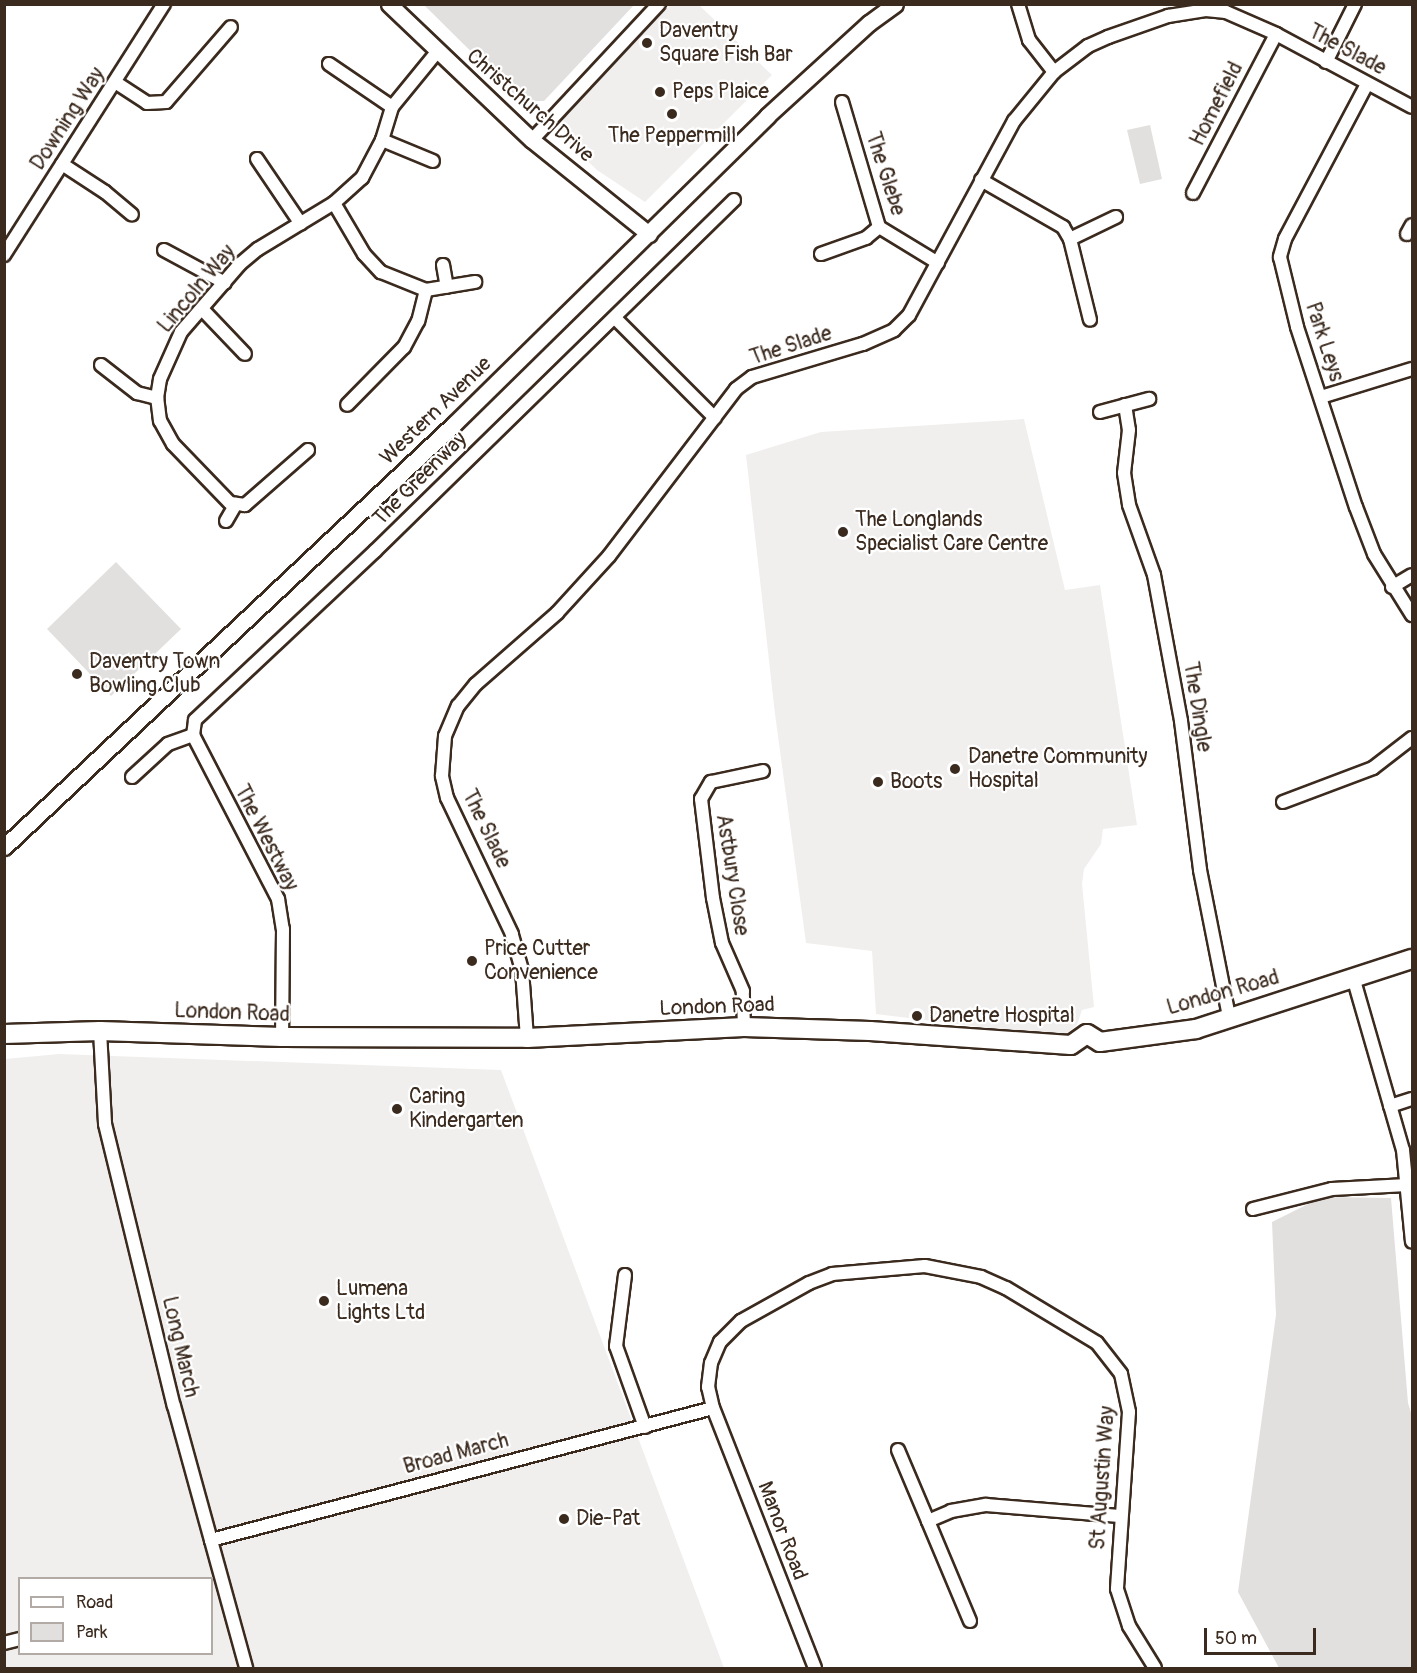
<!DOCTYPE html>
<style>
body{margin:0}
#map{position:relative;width:1417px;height:1673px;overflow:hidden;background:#fff;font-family:Pangolin,sans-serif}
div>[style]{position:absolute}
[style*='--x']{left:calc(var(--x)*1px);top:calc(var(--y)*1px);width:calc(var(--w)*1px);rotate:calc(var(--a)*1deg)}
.built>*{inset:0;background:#f1efee}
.green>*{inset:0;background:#e2e0de}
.roads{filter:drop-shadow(2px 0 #3b2a1e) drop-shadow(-2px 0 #3b2a1e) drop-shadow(0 2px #3b2a1e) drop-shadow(0 -2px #3b2a1e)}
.minor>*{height:12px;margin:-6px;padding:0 6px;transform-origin:6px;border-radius:6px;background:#fff}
.tertiary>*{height:15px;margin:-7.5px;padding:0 7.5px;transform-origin:7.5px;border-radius:7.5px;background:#fff}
.secondary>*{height:18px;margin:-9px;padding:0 9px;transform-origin:9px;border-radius:9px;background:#fff}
.dots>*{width:16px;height:16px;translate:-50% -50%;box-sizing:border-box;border:3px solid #fff;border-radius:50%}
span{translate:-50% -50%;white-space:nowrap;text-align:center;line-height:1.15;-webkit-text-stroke:4.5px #fff;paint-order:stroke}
.poi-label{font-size:21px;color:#3b2a1e}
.left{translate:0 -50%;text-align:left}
.street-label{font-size:21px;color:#3b2a1e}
.frame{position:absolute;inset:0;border:6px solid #3b2a1e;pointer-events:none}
.legend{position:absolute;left:18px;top:1577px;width:195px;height:78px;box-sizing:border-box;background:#fff;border:2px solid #b1aaa5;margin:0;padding:8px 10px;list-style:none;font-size:18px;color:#3b2a1e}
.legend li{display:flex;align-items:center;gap:12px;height:30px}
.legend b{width:30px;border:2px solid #b1aaa5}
.scale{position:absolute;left:1204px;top:1628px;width:112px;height:27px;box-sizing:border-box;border:3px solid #3b2a1e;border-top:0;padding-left:8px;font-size:18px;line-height:21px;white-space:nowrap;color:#3b2a1e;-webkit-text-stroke:4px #fff;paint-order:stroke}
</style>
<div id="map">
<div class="built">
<i style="clip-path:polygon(671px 4px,699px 5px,772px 75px,645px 202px,597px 170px,565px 139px,563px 117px)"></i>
<i style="clip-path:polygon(1024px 419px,1065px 590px,1100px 585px,1137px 825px,1103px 829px,1101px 844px,1084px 869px,1082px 884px,1094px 1007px,1082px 1010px,1077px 1025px,1062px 1037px,876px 1014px,872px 951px,806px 943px,775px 714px,746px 455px,821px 432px)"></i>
<i style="clip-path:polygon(evenodd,59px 1054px,501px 1070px,724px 1668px,5px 1668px,5px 1059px,59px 1054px,20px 1578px,212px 1578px,212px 1654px,20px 1654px,20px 1578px)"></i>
</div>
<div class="green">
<i style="clip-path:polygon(424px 5px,634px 5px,544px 101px,521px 101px)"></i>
<i style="clip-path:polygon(1150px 125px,1162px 179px,1140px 184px,1127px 130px)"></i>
<i style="clip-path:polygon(116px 562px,181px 629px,111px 696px,47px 629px)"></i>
<i style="clip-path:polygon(1322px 1197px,1391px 1198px,1408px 1403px,1412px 1416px,1412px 1668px,1279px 1668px,1238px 1592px,1276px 1315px,1272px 1222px)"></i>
</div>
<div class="roads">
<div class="minor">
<i style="--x:1018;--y:4;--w:38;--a:73"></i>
<i style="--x:1029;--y:40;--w:41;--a:52"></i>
<i style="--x:1326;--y:62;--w:65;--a:-63.4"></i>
<i style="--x:329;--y:64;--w:76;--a:34.3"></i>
<i style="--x:115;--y:82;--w:38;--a:33"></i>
<i style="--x:147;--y:103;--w:19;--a:-3"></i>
<i style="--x:166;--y:102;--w:99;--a:-49.1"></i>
<i style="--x:1367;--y:84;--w:175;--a:117.9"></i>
<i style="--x:1285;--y:239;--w:19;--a:106"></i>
<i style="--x:1280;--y:257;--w:72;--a:76.3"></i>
<i style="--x:1297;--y:327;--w:189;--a:71.9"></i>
<i style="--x:1356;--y:507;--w:50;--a:69"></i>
<i style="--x:1374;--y:554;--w:72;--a:58.1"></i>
<i style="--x:842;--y:102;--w:130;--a:73.5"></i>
<i style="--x:879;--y:227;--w:69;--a:31.4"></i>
<i style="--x:382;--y:140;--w:55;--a:22.4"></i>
<i style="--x:532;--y:140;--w:186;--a:-47"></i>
<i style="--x:257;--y:159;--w:78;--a:55.9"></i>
<i style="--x:62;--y:164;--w:51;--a:33.1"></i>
<i style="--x:105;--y:192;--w:35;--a:40"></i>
<i style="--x:981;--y:180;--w:95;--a:29.8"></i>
<i style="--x:1063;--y:227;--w:14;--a:60"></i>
<i style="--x:1070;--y:239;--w:83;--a:76.1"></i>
<i style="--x:1193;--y:193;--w:179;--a:-62.4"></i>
<i style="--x:334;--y:203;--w:59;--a:59.5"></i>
<i style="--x:364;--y:254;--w:25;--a:47"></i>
<i style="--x:381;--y:272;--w:48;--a:21.8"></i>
<i style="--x:426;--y:290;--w:32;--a:104"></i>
<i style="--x:418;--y:321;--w:30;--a:118"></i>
<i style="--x:404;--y:347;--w:81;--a:134.5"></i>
<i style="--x:1407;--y:234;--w:10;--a:-61"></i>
<i style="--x:1070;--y:239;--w:51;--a:-25.6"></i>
<i style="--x:164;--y:250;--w:69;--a:28.4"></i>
<i style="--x:821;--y:254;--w:48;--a:-19.6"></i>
<i style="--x:866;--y:238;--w:17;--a:-40"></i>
<i style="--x:4;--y:255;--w:298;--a:-57.5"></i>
<i style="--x:443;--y:265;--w:22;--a:80"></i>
<i style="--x:426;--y:290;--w:50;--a:-9.3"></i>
<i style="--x:202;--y:309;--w:62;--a:46.3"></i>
<i style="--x:615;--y:318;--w:141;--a:45"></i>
<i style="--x:101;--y:365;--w:46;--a:37.9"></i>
<i style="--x:137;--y:393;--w:21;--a:14"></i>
<i style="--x:1321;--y:397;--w:95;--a:-17.1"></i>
<i style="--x:1125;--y:405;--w:25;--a:81"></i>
<i style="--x:1129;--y:430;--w:43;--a:96.6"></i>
<i style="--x:1124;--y:473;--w:32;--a:81"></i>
<i style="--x:1129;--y:505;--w:74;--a:70.3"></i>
<i style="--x:1154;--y:575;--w:148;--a:79.5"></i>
<i style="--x:1181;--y:721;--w:150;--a:82.7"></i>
<i style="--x:1200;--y:870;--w:150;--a:78.8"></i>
<i style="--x:1100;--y:412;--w:51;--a:-14.9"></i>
<i style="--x:308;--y:450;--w:84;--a:138.9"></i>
<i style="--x:245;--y:505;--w:15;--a:-172"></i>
<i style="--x:230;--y:503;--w:82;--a:-134"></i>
<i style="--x:173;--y:444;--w:26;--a:-119"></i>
<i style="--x:160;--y:421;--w:23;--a:-97"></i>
<i style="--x:157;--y:398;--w:19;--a:-81"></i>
<i style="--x:160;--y:379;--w:51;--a:-65.9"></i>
<i style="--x:181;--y:332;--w:90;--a:-49.1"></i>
<i style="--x:240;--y:264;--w:23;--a:-40"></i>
<i style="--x:258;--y:249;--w:89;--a:-31.2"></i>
<i style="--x:334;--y:203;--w:38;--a:-42"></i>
<i style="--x:362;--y:178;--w:43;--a:-62.2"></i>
<i style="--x:382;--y:140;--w:34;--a:-73"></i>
<i style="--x:392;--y:107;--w:71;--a:-50.7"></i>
<i style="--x:226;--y:521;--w:20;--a:-60"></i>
<i style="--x:1392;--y:587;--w:23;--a:-31"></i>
<i style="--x:193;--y:735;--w:185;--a:62.6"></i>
<i style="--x:278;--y:899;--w:30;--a:81"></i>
<i style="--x:283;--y:929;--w:108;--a:90.5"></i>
<i style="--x:132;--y:777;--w:49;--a:-42.5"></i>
<i style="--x:168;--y:744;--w:27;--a:-20"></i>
<i style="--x:193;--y:735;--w:15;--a:-82"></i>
<i style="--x:195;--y:720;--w:247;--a:-43.2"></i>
<i style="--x:375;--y:551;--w:502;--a:-44.35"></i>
<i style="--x:1283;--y:802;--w:96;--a:-20.7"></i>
<i style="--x:1373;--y:768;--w:49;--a:-37.6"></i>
<i style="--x:1353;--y:977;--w:180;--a:73.9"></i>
<i style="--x:1403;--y:1150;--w:92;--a:84.4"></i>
<i style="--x:744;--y:1027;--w:36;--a:-92"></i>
<i style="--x:743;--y:991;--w:52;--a:-113.6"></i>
<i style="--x:722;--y:943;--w:46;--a:-101.3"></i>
<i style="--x:713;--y:898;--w:100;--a:-96.9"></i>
<i style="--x:701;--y:799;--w:20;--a:-60"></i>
<i style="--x:711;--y:782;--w:53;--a:-11.9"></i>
<i style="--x:100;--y:1031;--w:93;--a:86.9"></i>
<i style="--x:105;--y:1124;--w:290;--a:76.3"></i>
<i style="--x:174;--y:1406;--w:272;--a:74.6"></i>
<i style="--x:527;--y:1038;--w:68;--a:-94.2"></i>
<i style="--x:522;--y:970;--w:37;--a:-106"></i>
<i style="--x:512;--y:934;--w:151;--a:-115.5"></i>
<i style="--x:447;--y:798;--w:23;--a:-103"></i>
<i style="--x:442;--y:776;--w:40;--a:-85.7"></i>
<i style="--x:445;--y:736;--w:33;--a:-67"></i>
<i style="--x:458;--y:706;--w:28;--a:-51"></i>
<i style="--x:476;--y:684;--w:108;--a:-41.2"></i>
<i style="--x:557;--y:613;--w:77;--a:-47.6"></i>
<i style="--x:609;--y:556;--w:210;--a:-52.7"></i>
<i style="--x:736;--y:389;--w:20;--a:-37"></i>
<i style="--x:752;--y:377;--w:116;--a:-16.6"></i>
<i style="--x:863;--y:344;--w:34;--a:-24"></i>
<i style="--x:894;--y:330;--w:21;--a:-45"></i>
<i style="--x:909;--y:315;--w:221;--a:-61.6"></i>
<i style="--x:1014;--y:121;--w:63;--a:-50.8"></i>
<i style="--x:1054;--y:72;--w:43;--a:-37.4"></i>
<i style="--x:1088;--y:46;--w:22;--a:-24"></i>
<i style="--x:1108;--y:37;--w:64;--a:-19.3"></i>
<i style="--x:1168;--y:16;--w:38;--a:-9"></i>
<i style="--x:1206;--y:10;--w:20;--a:6"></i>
<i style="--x:1226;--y:12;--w:55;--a:23.7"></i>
<i style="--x:1276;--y:34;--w:154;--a:28.2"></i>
<i style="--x:1390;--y:1106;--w:23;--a:-18"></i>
<i style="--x:1253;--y:1209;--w:81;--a:-14.2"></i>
<i style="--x:1332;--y:1189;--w:75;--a:-3.1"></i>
<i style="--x:625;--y:1275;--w:72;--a:97.2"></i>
<i style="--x:616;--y:1346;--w:86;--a:70.3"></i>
<i style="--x:898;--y:1450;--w:77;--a:67.1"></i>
<i style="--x:211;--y:1540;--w:519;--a:-14.73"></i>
<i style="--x:970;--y:1621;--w:108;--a:-112.8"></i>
<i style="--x:928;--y:1521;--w:25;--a:-23"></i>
<i style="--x:951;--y:1511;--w:36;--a:-10"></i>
<i style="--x:986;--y:1505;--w:134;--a:4.7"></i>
<i style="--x:4;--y:1643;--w:16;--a:-14"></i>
<i style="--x:815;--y:1668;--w:279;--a:-111.4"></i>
<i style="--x:713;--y:1408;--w:22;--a:-103"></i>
<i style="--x:708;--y:1387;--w:24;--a:-83"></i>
<i style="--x:711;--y:1363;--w:23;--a:-67"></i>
<i style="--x:720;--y:1342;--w:30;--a:-45"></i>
<i style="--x:741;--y:1321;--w:78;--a:-29.2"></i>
<i style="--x:809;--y:1283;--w:25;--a:-21"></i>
<i style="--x:832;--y:1274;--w:93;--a:-4.9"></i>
<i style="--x:925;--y:1266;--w:57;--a:11.1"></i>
<i style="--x:981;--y:1277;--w:27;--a:24"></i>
<i style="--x:1006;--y:1288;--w:106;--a:31.1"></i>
<i style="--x:1097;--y:1343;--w:39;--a:52"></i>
<i style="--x:1121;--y:1374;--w:39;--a:78"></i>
<i style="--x:1129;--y:1412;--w:177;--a:93.9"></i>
<i style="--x:1117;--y:1589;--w:39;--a:72"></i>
<i style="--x:1129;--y:1626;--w:49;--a:58.2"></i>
</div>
<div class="tertiary">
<i style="--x:389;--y:4;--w:197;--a:43.6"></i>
<i style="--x:532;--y:140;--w:150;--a:38.8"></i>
<i style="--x:4;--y:847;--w:618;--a:-43.23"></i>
<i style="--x:454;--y:424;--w:439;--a:-44.5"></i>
<i style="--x:767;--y:116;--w:138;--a:-42.4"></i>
<i style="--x:869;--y:23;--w:32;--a:-36"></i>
</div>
<div class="secondary">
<i style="--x:4;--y:1034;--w:96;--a:-1.8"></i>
<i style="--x:100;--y:1031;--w:182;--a:1.9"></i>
<i style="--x:282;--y:1037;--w:245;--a:0.2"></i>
<i style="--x:527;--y:1038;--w:217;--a:-2.9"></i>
<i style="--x:744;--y:1027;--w:126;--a:1.8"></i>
<i style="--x:870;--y:1031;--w:201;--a:4"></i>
<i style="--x:1071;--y:1045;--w:19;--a:-35"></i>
<i style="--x:1087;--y:1034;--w:15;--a:32"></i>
<i style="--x:1100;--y:1042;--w:97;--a:-7.7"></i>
<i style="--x:1196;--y:1029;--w:227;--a:-18"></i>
</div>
</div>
<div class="dots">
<i style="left:647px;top:43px;background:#3b2a1e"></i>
<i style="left:660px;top:92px;background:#3b2a1e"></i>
<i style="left:672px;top:114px;background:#3b2a1e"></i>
<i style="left:843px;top:532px;background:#3b2a1e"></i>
<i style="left:77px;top:674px;background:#3b2a1e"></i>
<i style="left:955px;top:769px;background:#3b2a1e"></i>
<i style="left:878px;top:782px;background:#3b2a1e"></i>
<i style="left:472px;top:961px;background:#3b2a1e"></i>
<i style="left:917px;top:1016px;background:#3b2a1e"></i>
<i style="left:397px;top:1109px;background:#3b2a1e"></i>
<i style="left:324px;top:1301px;background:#3b2a1e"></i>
<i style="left:564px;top:1519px;background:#3b2a1e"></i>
</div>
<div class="poi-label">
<span class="left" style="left:659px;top:43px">Daventry<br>Square Fish Bar</span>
<span class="left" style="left:672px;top:92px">Peps Plaice</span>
<span style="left:672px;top:136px">The Peppermill</span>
<span class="left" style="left:855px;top:532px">The Longlands<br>Specialist Care Centre</span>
<span class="left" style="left:89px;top:674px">Daventry Town<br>Bowling Club</span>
<span class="left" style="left:968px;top:769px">Danetre Community<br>Hospital</span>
<span class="left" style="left:890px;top:782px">Boots</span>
<span class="left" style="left:484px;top:961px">Price Cutter<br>Convenience</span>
<span class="left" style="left:929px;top:1016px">Danetre Hospital</span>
<span class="left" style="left:409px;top:1109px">Caring<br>Kindergarten</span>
<span class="left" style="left:336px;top:1301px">Lumena<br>Lights Ltd</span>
<span class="left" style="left:576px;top:1519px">Die-Pat</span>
</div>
<div class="street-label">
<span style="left:1347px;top:50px;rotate:28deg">The Slade</span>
<span style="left:1217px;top:104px;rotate:-63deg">Homefield</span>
<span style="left:530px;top:106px;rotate:41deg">Christchurch Drive</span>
<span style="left:68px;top:119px;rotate:-57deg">Downing Way</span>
<span style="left:885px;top:174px;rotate:72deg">The Glebe</span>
<span style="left:197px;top:289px;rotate:-50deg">Lincoln Way</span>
<span style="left:1324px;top:342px;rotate:72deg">Park Leys</span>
<span style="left:791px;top:346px;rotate:-18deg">The Slade</span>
<span style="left:436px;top:411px;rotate:-44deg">Western Avenue</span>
<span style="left:420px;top:479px;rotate:-45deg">The Greenway</span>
<span style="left:1197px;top:707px;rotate:81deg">The Dingle</span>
<span style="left:486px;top:829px;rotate:64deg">The Slade</span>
<span style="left:266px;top:838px;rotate:63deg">The Westway</span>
<span style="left:732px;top:875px;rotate:81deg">Astbury Close</span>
<span style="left:1223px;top:993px;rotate:-16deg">London Road</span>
<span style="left:717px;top:1007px;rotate:-2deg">London Road</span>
<span style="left:232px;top:1013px;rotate:2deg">London Road</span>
<span style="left:180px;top:1347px;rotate:77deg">Long March</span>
<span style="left:456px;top:1454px;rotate:-15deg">Broad March</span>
<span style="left:1103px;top:1478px;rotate:-86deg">St Augustin Way</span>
<span style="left:782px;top:1531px;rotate:69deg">Manor Road</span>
</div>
<div class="frame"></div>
<ul class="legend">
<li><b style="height:8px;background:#fff"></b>Road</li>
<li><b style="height:16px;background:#e2e0de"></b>Park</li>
</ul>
<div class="scale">50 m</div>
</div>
